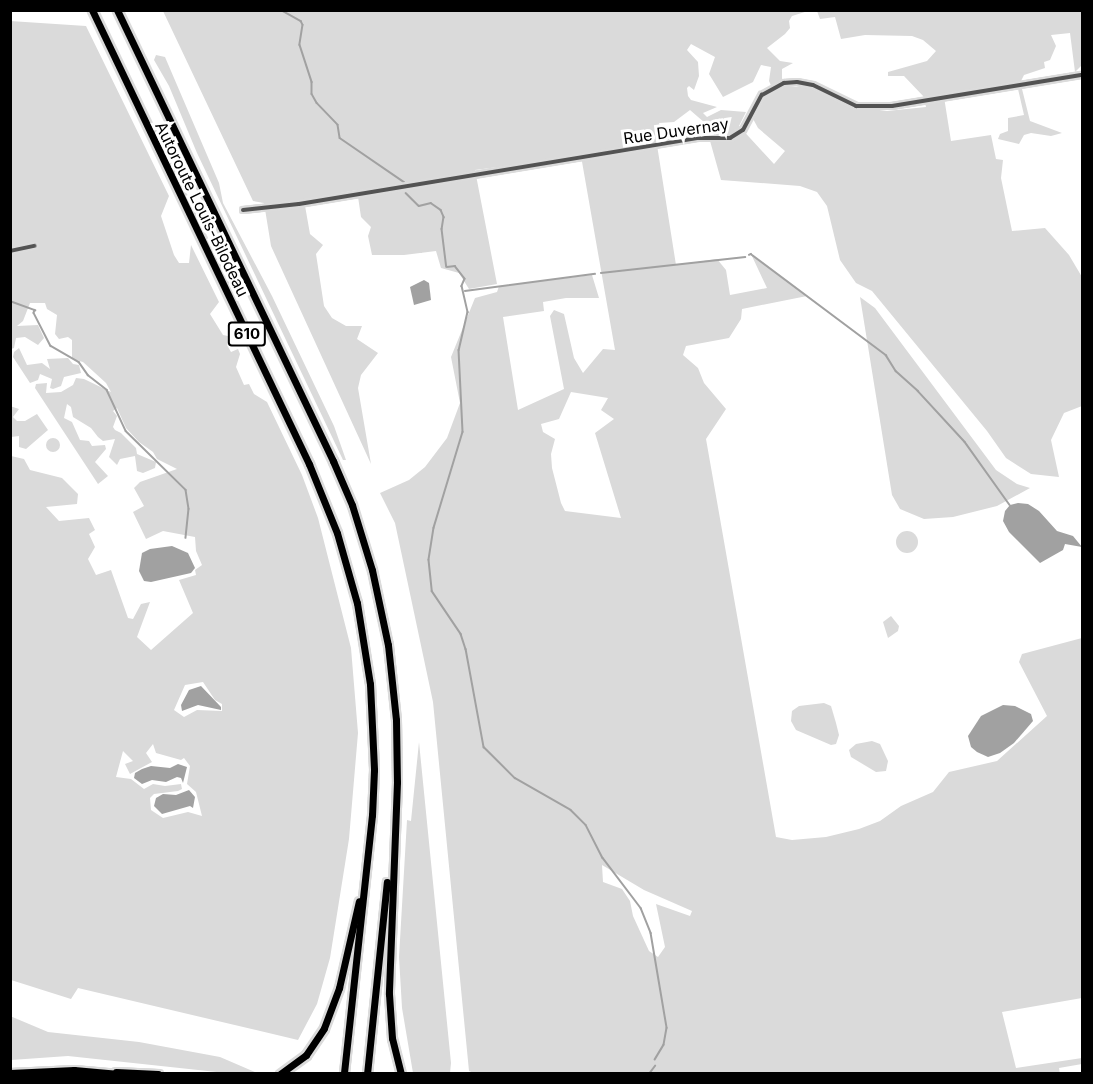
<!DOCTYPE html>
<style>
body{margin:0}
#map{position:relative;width:1093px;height:1084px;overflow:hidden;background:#fff;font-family:Inter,sans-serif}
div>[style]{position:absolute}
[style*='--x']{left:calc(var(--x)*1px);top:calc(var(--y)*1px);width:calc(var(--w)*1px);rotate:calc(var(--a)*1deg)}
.green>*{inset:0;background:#dadada}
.round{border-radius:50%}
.water>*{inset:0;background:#a1a1a1}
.stream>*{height:1.5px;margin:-0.75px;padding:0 0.75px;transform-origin:0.75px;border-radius:0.75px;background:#a1a1a1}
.roads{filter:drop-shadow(2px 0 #dbdbdb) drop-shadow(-2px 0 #dbdbdb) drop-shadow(0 2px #dbdbdb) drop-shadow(0 -2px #dbdbdb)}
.street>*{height:4px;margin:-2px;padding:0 2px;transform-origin:2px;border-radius:2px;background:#535353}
.highway>*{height:7px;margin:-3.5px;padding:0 3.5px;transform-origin:3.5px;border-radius:3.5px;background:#000}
span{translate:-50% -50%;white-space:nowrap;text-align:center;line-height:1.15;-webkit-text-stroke:6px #fff;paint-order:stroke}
.shield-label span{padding:2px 4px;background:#fff;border:2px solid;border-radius:4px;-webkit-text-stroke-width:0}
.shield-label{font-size:15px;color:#000;font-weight:700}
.street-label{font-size:16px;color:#000}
.frame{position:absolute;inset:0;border:12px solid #000;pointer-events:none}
</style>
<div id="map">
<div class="green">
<i style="clip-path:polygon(evenodd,163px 11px,808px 11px,792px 16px,789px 21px,790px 28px,785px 34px,767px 48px,780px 61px,793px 63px,782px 69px,782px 87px,808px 87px,849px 106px,887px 111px,926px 107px,924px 97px,904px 76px,888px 76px,888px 72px,927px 61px,936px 51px,923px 40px,912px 36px,865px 35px,841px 39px,835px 17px,820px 19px,817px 11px,1082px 11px,1082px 65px,1075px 72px,1070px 33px,1051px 35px,1056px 46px,1050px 60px,1044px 62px,1045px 68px,1024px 75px,1020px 83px,944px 97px,951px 141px,991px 135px,996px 159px,1003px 160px,1001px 178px,1012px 231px,1045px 228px,1069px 255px,1082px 277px,1082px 406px,1064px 413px,1051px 440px,1059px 477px,1031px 474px,1006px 458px,987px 431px,872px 291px,856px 283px,840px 260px,827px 206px,817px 192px,800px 186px,721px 180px,705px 123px,690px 110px,674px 122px,659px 123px,664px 143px,657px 145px,676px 265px,717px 259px,726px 270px,730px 295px,767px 288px,751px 254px,807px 296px,742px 309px,741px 319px,729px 338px,686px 346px,683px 355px,698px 368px,704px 383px,726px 409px,706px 439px,776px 837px,792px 840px,826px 837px,859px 829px,880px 821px,901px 806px,933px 792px,949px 772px,997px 761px,1047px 716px,1019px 662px,1022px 654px,1082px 638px,1082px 998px,1002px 1012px,1016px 1068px,1082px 1058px,1082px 1064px,1059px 1068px,1060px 1074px,476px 1074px,469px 1071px,433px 702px,395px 523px,380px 493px,409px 480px,425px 467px,447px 438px,460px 403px,451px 357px,475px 298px,497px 292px,499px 286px,592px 275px,599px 298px,566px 298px,543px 302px,544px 311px,503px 317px,518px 410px,564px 389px,550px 316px,554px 310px,564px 314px,574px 358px,583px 373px,603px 349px,615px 350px,581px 156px,475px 170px,497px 284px,469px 289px,459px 273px,441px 268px,436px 251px,404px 255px,372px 255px,368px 236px,371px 227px,361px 217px,357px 190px,304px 200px,310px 234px,323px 245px,316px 254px,324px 306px,332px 318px,346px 326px,362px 326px,357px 339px,378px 353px,361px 375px,358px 388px,371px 464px,271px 246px,264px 203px,253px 201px,163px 11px,691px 44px,715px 57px,709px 74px,723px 97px,753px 82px,761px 65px,771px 67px,769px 81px,773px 90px,760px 101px,752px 117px,758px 128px,785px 151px,774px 164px,739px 126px,746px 112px,721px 110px,707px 117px,703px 113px,717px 107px,691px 100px,688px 96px,687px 88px,689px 86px,694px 90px,699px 76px,698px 62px,687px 50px,691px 44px,163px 11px,571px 392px,608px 398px,601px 410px,614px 419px,595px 433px,621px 518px,565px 511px,561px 503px,552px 468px,551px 454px,555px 439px,543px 432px,541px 424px,559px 419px,571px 392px,163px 11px,602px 865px,644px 890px,692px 911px,690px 916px,656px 904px,665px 947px,658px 957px,649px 951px,633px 916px,630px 901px,622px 889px,603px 882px,602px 865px)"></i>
<i style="clip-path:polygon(evenodd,10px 21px,86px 26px,169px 196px,161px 216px,174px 255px,179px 263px,189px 263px,191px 245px,219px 302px,210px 314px,223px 335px,228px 336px,231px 341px,227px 345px,231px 352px,238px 349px,240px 354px,236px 367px,244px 385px,249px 384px,254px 394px,267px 402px,302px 475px,318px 518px,351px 648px,358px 733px,349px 839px,330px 958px,317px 1004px,298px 1040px,78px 988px,71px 999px,11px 980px,11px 456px,24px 459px,30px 470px,62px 478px,78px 494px,77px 504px,46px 507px,59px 521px,89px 518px,95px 530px,89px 534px,95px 547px,88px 559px,96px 575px,111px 570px,128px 618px,133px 619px,141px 604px,150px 602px,137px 637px,151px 650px,193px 613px,179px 580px,196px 575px,195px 570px,202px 565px,196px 551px,195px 537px,163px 531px,146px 539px,133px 512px,144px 506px,134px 488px,140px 482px,177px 469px,157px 459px,153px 452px,139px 442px,126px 428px,117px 408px,113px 411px,117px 416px,113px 427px,115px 430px,121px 433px,136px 448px,137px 454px,156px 462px,155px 468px,143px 473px,137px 471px,135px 456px,120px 459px,117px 465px,109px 457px,115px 439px,103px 441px,98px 437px,91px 428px,73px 417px,71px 407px,67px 404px,64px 418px,72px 422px,80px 440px,89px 441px,92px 446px,105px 445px,106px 449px,95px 462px,108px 476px,98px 484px,35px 388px,36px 384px,47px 383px,46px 393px,61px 392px,73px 385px,76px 378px,84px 379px,111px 392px,106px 383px,83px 362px,72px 359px,72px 340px,68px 337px,59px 339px,55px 334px,57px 315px,47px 309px,45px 303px,30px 303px,23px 321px,17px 326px,38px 325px,44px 338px,38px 345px,25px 337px,16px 338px,14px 348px,11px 349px,10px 21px,203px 682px,215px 700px,222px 704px,222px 711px,197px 710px,184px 717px,174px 710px,185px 685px,203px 682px,10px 21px,153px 744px,156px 753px,181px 760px,184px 758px,190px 766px,187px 784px,196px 792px,202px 816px,188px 812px,163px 818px,151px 810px,150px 798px,154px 794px,178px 791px,182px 789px,181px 784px,165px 786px,153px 784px,144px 789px,131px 779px,116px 777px,123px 751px,133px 761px,125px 764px,130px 774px,152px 762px,146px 753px,153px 744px)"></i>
<i style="clip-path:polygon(156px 55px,165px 57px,219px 183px,223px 203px,272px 296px,334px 426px,346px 460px,343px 460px,197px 153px,169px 86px,154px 60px)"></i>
<i style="clip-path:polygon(1018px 89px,1022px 89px,1030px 121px,1062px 133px,1051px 136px,1031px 133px,1024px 135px,1019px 144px,998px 139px,1000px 134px,1008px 131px,1008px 118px,1024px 115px)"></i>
<i style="clip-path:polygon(860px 297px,875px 308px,996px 470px,1017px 484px,1030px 488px,997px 506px,953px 517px,924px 519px,900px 509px,892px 495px)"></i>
<i style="clip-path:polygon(19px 348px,27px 365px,42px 363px,50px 369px,47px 359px,68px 358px,73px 364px,79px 365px,81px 373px,64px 377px,61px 386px,53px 389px,50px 388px,52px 379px,40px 374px,38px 380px,30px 383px,13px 357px,14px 352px)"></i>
<i style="clip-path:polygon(10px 406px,19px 409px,13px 417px,17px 421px,25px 421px,37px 414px,48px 430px,26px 449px,19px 447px,19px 436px,11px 437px)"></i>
<i class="round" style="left:46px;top:438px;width:14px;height:14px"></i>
<i class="round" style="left:896px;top:531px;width:22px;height:22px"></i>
<i style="clip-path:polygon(891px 616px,899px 626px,898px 631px,888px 638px,883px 622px)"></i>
<i style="clip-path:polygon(824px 703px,831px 706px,836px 723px,839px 735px,836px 744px,831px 745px,796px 730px,791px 721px,792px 711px,799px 706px)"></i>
<i style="clip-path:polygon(872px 741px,880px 744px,888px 761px,886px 771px,876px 772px,851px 757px,849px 750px,856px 744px)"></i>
<i style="clip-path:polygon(419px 742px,451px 1063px,450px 1073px,413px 1073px,402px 1008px,399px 957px,407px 820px,411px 821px)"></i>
<i style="clip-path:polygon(10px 1016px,48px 1032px,139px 1042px,220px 1057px,257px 1073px,226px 1073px,68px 1056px,11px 1060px)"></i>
</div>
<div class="water">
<i style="clip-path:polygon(424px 280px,429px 283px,431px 300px,414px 305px,410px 287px)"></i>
<i style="clip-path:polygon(1018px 503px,1028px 504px,1039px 511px,1057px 531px,1073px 536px,1082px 547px,1065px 544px,1063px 550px,1040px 563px,1009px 532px,1003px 521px,1005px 511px,1010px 505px)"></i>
<i style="clip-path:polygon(172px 546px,188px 553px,195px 568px,191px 573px,151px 582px,144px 581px,139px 571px,142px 553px,150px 549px)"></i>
<i style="clip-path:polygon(201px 686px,221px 707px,221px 710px,198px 705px,182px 711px,181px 705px,189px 690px)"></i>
<i style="clip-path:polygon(1003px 705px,1015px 706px,1031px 714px,1033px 721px,1014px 743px,1000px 753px,988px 757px,977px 752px,971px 747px,968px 736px,981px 716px)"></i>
<i style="clip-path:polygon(178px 764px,187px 767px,183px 783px,181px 778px,177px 777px,166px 782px,152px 780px,142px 784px,134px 778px,135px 773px,142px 769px,151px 766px,170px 768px)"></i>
<i style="clip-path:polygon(189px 790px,195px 797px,193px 808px,190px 806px,162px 814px,154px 806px,156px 798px,163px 794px,176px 795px)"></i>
</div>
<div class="stream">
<i style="--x:281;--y:10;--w:23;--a:29"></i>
<i style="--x:301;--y:21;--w:4;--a:63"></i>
<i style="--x:303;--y:25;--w:20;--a:99"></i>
<i style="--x:300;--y:45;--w:39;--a:72"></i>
<i style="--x:312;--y:82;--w:12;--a:90"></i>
<i style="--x:312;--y:94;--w:10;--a:61"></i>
<i style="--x:317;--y:103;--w:30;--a:46"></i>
<i style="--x:338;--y:125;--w:13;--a:81"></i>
<i style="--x:340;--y:138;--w:78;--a:34.5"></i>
<i style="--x:406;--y:193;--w:18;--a:45"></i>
<i style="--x:419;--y:206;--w:12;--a:-14"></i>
<i style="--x:431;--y:203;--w:12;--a:35"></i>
<i style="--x:441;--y:210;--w:8;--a:67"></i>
<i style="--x:444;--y:217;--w:12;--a:99"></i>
<i style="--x:442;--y:229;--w:38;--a:83"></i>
<i style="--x:447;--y:267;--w:8;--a:-7"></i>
<i style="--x:455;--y:266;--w:16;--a:52"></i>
<i style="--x:465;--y:279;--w:8;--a:113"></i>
<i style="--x:462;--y:286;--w:27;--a:77"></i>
<i style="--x:468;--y:312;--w:39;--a:103"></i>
<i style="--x:459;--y:350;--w:82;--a:87.2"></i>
<i style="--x:463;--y:432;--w:100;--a:106.8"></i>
<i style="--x:434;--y:528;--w:32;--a:99"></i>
<i style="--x:429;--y:560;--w:31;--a:84"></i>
<i style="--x:432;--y:591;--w:52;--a:56"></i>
<i style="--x:461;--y:634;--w:16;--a:72"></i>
<i style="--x:466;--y:649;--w:100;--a:79.6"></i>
<i style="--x:484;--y:747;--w:44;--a:45"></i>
<i style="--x:515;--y:778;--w:64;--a:29.7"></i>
<i style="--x:571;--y:810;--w:21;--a:45"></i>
<i style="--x:586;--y:825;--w:37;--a:63"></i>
<i style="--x:603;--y:858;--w:63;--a:52.8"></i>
<i style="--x:641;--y:908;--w:27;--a:68"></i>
<i style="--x:651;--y:933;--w:96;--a:80.4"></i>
<i style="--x:667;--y:1028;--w:17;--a:100"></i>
<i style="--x:664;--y:1045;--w:17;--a:121"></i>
<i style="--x:749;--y:255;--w:2;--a:-27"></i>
<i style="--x:751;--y:254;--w:169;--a:36.8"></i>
<i style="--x:886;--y:355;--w:19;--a:58"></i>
<i style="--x:896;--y:371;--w:30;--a:42"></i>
<i style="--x:918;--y:391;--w:69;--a:47.3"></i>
<i style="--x:965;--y:442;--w:77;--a:54.5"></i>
<i style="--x:601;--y:273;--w:145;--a:-6.3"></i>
<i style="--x:465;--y:291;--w:131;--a:-7.5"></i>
<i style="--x:10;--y:301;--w:27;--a:20"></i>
<i style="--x:35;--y:310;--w:3;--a:108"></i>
<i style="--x:34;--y:313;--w:37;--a:63"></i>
<i style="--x:51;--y:346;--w:32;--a:30"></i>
<i style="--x:79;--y:362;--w:16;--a:55"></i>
<i style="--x:88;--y:375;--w:24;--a:38"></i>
<i style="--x:107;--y:390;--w:45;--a:65.1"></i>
<i style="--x:126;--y:431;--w:84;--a:44.5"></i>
<i style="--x:186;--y:490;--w:19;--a:81"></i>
<i style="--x:189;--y:509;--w:29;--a:96"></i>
<i style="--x:649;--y:1074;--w:10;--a:-53"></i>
</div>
<div class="roads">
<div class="street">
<i style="--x:243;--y:210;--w:56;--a:-6.1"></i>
<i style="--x:299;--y:204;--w:405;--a:-9.4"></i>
<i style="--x:699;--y:138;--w:31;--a:0"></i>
<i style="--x:730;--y:138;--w:15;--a:-32"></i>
<i style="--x:743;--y:130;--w:40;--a:-62"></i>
<i style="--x:762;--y:95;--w:25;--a:-29"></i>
<i style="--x:784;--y:83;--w:13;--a:-4"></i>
<i style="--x:797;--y:82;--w:16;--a:11"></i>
<i style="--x:813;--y:85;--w:48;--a:26"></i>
<i style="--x:856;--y:106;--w:36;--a:0"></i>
<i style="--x:892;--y:106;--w:193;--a:-9.3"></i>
<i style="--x:10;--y:251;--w:25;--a:-12"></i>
</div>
<div class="highway">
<i style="--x:92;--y:10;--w:503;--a:64.45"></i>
<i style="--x:309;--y:464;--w:74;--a:67.9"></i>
<i style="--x:337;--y:533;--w:73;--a:74.1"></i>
<i style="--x:357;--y:603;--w:82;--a:80.9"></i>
<i style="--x:370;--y:684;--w:86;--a:87.3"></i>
<i style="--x:374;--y:770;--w:45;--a:92.5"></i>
<i style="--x:372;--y:815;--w:261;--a:96.2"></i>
<i style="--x:117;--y:10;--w:500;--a:64.41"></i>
<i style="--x:333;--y:461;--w:48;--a:66.6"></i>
<i style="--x:352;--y:505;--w:68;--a:72.9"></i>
<i style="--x:372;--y:570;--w:77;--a:78"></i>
<i style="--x:388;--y:645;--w:75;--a:83.9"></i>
<i style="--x:396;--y:720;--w:62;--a:89.1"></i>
<i style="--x:397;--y:782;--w:212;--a:92.2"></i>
<i style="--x:389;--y:994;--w:44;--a:86.1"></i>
<i style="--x:392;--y:1038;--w:37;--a:76"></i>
<i style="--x:116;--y:1072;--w:42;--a:2.7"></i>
<i style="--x:10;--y:1073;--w:64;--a:-2.7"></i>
<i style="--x:74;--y:1070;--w:45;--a:5.1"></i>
<i style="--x:280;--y:1074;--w:32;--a:-36"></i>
<i style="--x:306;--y:1055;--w:32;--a:-56"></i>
<i style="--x:324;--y:1028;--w:43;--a:-69.4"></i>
<i style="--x:339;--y:988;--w:89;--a:-77.1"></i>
<i style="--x:367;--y:1074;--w:193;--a:-84.1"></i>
</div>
</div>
<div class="shield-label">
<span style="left:247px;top:334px">610</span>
</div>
<div class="street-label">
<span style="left:676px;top:131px;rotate:-8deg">Rue Duvernay</span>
<span style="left:202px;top:209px;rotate:64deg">Autoroute Louis-Bilodeau</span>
</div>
<div class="frame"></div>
</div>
